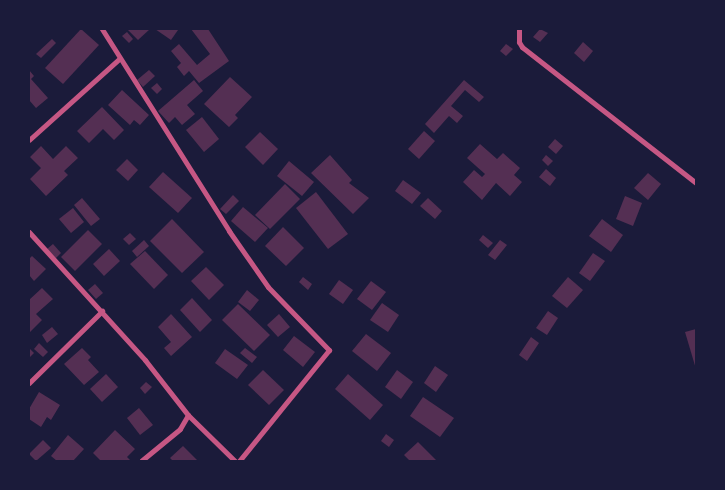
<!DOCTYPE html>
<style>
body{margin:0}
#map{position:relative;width:725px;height:490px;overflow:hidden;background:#1b1b3a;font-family:"Alegreya Sans",sans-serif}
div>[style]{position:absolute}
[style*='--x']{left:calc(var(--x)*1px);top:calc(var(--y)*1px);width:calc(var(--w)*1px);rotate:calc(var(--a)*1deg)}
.building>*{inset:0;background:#542f53}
.minor>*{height:5px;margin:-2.5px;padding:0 2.5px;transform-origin:2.5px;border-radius:2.5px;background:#c65784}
span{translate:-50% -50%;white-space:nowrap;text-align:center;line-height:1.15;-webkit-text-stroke:5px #1b1b3a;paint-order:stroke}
.frame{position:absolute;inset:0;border:30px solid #1b1b3a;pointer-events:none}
</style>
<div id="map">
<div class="building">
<i style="clip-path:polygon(81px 29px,99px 45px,63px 84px,45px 68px)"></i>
<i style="clip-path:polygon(127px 29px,150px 29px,138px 40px)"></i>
<i style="clip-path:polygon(155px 29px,176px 29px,178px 30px,171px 40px)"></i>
<i style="clip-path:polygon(191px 29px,208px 29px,229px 61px,199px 83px,189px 71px,184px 76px,177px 67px,181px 63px,171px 51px,179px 44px,197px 65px,210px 54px)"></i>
<i style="clip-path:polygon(540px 29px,548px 33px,540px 42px,533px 37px)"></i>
<i style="clip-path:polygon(127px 32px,133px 39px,129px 43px,122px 36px)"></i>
<i style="clip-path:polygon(52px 39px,56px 43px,41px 58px,36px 54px)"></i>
<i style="clip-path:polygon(583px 42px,593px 51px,584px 62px,574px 53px)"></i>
<i style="clip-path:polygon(506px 44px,513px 49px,506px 56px,500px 51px)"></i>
<i style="clip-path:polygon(29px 70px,34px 76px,31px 79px,48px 98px,36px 108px,29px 100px)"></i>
<i style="clip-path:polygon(149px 70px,155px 76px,143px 87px,137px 80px)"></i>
<i style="clip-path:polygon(230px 77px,252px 97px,235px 115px,238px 118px,229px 127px,204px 104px)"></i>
<i style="clip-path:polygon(194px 80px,203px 91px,187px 105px,195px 114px,182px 125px,175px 117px,169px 123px,158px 111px)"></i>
<i style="clip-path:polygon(464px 80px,484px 97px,479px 102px,465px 90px,451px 106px,463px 116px,457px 123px,449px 116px,434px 133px,425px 124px)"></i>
<i style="clip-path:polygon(157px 83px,162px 89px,157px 94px,151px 88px)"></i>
<i style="clip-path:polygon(122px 90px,149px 115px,140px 125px,134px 120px,130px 125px,108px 105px)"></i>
<i style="clip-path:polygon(102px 107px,124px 130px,114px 140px,103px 129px,89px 143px,77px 131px)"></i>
<i style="clip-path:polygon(202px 117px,219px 139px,204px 152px,186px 130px)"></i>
<i style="clip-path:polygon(424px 131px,435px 141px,419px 159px,408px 149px)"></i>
<i style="clip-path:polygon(260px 132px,278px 149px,263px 165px,245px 147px)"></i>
<i style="clip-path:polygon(555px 139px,563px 146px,556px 154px,548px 147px)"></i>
<i style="clip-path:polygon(480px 144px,497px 159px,503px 153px,520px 168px,514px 175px,522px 182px,510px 196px,496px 183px,482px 200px,463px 182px,474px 170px,482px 177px,485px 174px,467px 158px)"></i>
<i style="clip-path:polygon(41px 146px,53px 159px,66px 146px,78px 158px,64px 171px,68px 175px,46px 196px,30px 179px,41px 168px,30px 157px)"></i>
<i style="clip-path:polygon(330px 155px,352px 180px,349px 183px,369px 198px,353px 214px,311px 173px)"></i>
<i style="clip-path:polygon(546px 155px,553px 161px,548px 166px,542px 160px)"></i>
<i style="clip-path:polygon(127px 159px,138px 170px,128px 181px,116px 170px)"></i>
<i style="clip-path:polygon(289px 161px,314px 182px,302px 196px,277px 176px)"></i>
<i style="clip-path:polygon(546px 169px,556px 178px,550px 186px,539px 177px)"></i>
<i style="clip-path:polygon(163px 172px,192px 198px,178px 213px,149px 187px)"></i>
<i style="clip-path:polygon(648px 173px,661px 184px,648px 200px,634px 188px)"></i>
<i style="clip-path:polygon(403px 180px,421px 193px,412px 204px,395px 191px)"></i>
<i style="clip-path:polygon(285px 184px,300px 199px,270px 229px,255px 215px)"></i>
<i style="clip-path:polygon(316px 192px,348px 234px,328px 249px,296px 208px)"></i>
<i style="clip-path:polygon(233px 195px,239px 201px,226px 214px,220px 209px)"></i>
<i style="clip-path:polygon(625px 196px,642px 203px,633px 226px,616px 219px)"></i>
<i style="clip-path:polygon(82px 198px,100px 219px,91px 226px,74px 205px)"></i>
<i style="clip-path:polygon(428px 198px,442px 211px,435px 219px,420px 206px)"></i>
<i style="clip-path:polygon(243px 207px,268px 228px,255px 242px,231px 221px)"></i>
<i style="clip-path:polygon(73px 208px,84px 222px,71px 233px,59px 219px)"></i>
<i style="clip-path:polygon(172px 219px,204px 252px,182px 273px,150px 241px)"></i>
<i style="clip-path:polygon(602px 219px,623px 235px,611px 252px,589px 236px)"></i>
<i style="clip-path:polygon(283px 227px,304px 248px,286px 266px,265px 246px)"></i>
<i style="clip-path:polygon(88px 230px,102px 244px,75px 271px,61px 257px)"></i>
<i style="clip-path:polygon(130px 233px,136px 239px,129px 245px,123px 239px)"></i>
<i style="clip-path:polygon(483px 235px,493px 243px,488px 248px,479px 240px)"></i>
<i style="clip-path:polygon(144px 240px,149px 246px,137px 257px,132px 251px)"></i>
<i style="clip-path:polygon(500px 240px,507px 245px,495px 260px,488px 255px)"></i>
<i style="clip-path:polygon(53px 244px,61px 253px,56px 258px,47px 249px)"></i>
<i style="clip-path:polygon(109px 249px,120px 261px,104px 276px,93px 264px)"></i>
<i style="clip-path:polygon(145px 251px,168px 275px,154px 289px,130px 264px)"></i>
<i style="clip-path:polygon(593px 253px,605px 261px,590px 281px,579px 273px)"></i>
<i style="clip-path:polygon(32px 256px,46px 269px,34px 281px,29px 275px,29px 259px)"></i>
<i style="clip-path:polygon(206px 267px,224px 285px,209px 300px,191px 281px)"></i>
<i style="clip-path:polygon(303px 277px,312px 284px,308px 290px,299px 282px)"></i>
<i style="clip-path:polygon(568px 277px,583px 290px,567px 308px,552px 296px)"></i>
<i style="clip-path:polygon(339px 280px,353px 290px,343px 304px,329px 294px)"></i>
<i style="clip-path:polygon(371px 281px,386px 292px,372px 310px,357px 299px)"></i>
<i style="clip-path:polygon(95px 284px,103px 293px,96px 299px,88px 290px)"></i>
<i style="clip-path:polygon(42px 288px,53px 299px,36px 314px,42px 320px,29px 333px,29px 300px)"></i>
<i style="clip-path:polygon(247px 290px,259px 300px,250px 311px,238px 302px)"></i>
<i style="clip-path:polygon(192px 298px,212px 320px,200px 332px,180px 310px)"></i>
<i style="clip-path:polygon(382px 303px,399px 315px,388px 332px,370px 320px)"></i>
<i style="clip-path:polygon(238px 304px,270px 335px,254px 351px,222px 320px)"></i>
<i style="clip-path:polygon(548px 311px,558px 318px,547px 335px,536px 328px)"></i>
<i style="clip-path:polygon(171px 314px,192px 337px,171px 356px,164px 348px,171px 342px,158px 327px)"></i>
<i style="clip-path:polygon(279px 314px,290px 327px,278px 337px,267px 325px)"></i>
<i style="clip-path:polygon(52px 327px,58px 334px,47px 343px,42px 335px)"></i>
<i style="clip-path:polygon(696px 329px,696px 369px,685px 332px)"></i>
<i style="clip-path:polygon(366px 334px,391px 353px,377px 371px,352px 351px)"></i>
<i style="clip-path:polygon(294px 336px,315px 352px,303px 367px,283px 350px)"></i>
<i style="clip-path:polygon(531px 337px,539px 343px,527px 361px,519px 355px)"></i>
<i style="clip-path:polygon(39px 343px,48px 352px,43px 357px,34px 349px)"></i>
<i style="clip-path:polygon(29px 348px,34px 353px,29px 358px)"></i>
<i style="clip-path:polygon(82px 348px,91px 357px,88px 360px,99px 372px,84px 385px,64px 364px)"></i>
<i style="clip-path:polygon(245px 348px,257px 357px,252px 363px,240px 353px)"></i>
<i style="clip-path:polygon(225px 349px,248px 365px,237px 379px,215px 363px)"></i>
<i style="clip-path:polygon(435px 366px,448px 375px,436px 392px,424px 383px)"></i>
<i style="clip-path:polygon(263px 370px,284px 390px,269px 405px,248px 385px)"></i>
<i style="clip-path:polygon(397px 370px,413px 382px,401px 399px,385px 387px)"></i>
<i style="clip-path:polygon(106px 374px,118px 387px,102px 402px,90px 389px)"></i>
<i style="clip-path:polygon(348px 374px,383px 405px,370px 420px,335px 389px)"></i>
<i style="clip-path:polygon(146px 382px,152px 387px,145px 394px,140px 388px)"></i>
<i style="clip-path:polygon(39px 392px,60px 405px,51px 420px,47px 417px,41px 427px,29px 419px,29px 409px)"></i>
<i style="clip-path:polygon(423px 397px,454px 418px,440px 437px,410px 416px)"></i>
<i style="clip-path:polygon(139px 408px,153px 425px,140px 435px,127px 418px)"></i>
<i style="clip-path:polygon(115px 430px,135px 449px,127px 457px,131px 461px,101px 461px,93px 453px)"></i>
<i style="clip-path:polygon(386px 434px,394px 440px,389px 447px,381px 441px)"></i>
<i style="clip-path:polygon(68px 435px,84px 449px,73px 461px,57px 461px,51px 456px)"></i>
<i style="clip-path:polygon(43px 440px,51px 448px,36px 461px,29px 454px)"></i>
<i style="clip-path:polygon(418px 442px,437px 461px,410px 461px,404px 455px)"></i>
<i style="clip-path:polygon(183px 446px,198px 461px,173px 461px,170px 458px)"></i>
</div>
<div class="minor">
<i style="--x:102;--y:29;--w:239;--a:57.8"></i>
<i style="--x:229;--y:231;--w:68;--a:55.1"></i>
<i style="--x:268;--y:287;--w:88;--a:45.9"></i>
<i style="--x:329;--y:350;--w:143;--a:129"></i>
<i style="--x:519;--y:29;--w:13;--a:90"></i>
<i style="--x:519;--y:42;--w:6;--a:59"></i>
<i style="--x:522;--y:47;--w:221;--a:38"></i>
<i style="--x:29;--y:140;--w:122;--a:-42"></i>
<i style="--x:29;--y:232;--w:173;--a:47.8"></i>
<i style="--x:145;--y:360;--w:70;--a:52"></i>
<i style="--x:188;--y:415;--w:16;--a:120"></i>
<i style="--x:180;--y:429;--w:50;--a:140.6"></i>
<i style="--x:29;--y:383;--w:103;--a:-44.6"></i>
<i style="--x:188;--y:415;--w:66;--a:44.4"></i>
</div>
<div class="frame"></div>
</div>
